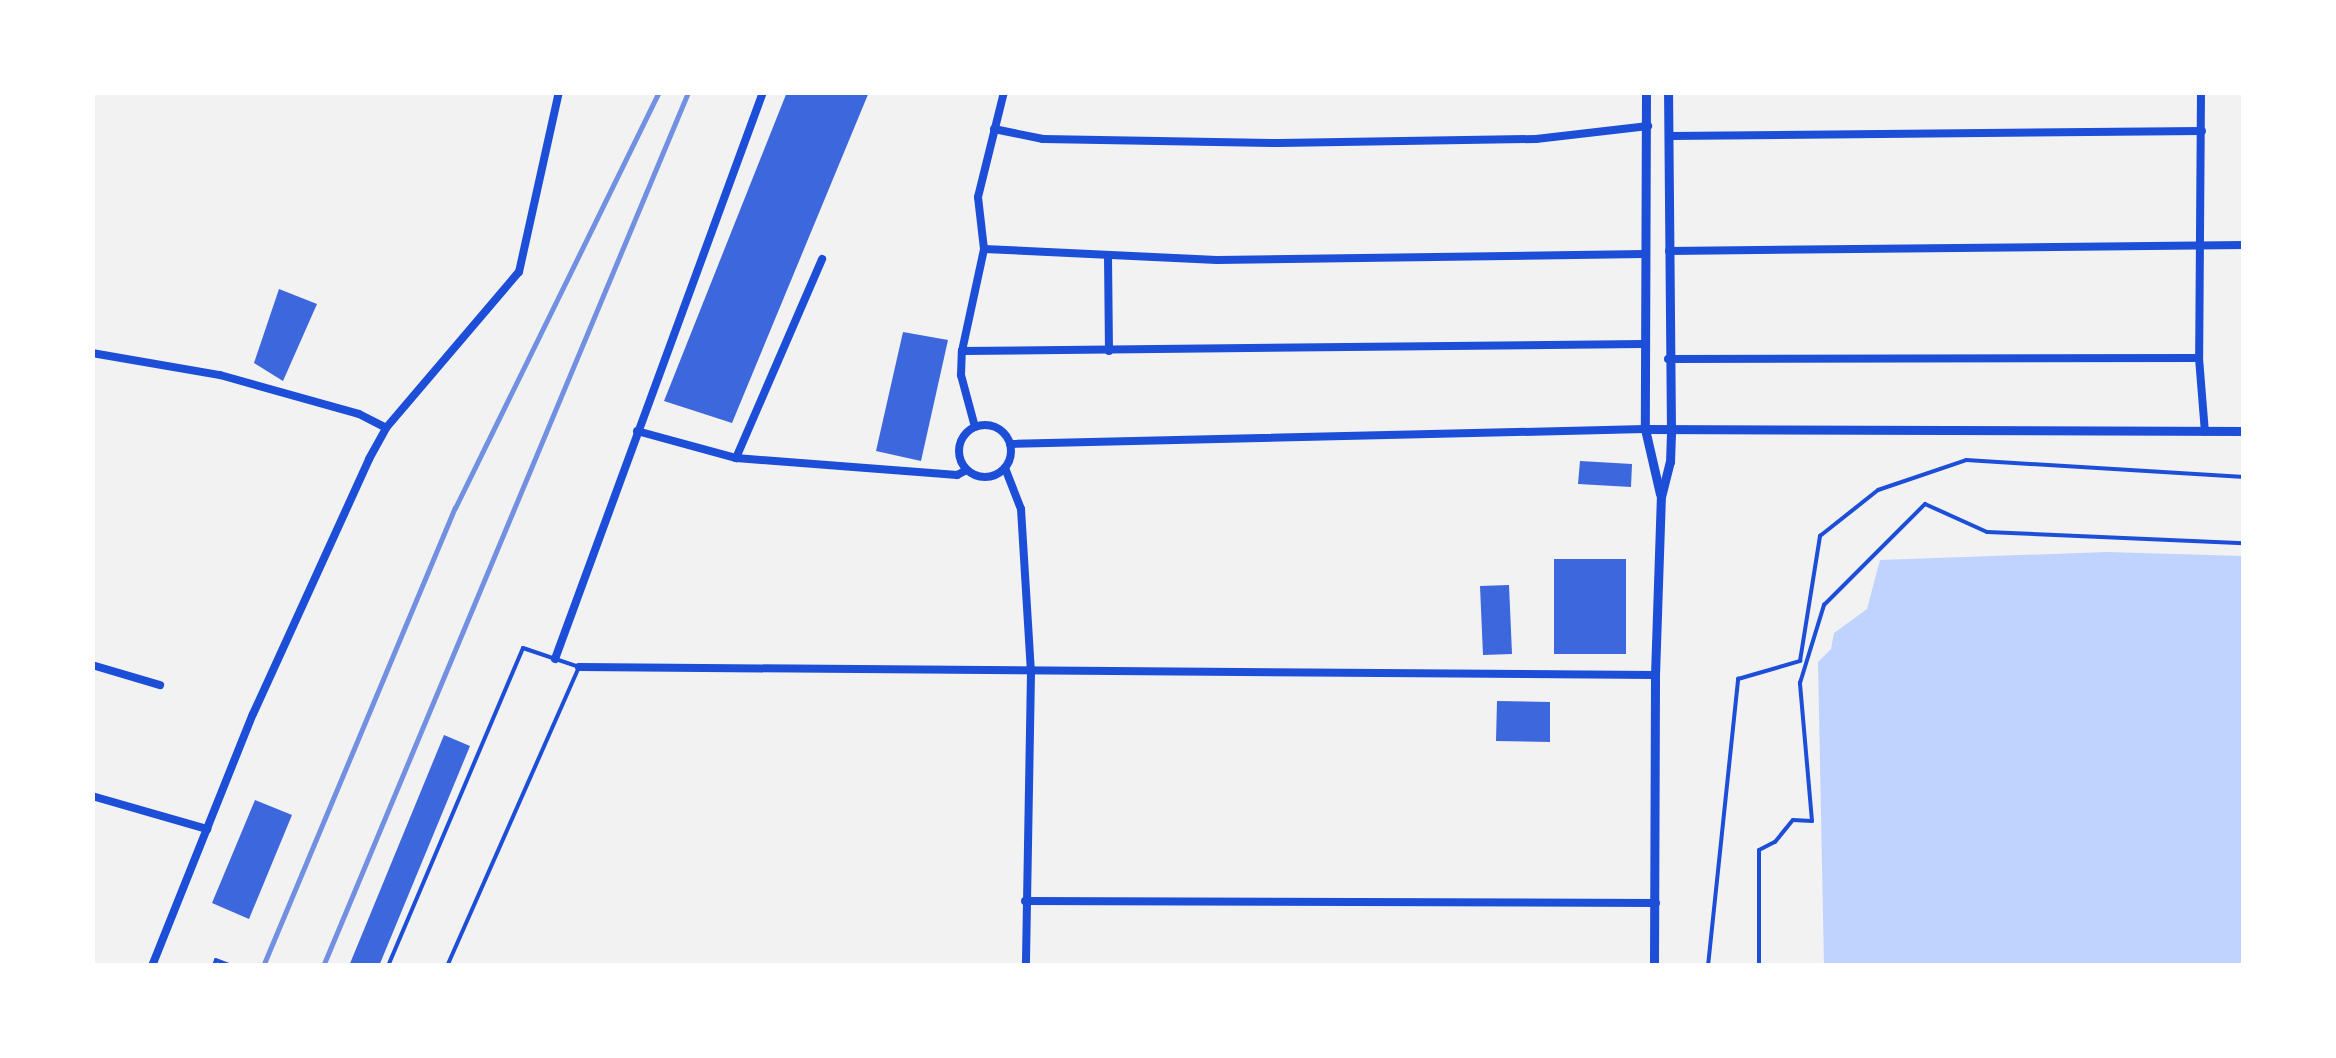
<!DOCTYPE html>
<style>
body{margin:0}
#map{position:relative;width:2336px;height:1058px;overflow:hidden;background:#f2f2f2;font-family:Barlow,sans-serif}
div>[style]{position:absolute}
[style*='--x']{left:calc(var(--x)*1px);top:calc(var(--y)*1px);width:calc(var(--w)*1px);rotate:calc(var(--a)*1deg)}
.water>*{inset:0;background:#bfd3fe}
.building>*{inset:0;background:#3d67dc}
.path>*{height:4px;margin:-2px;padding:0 2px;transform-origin:2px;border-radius:2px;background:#1d4ed8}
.service>*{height:4px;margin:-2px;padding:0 2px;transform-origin:2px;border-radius:2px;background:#1d4ed8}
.minor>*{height:8px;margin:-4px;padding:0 4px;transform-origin:4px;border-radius:4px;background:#1d4ed8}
.minor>.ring{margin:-4px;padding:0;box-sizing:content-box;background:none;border:8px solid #1d4ed8;border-radius:50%}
.tertiary>*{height:9px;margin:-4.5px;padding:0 4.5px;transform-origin:4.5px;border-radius:4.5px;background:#1d4ed8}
.rail>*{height:5px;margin:-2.5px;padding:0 2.5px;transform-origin:2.5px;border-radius:2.5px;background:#7290e2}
span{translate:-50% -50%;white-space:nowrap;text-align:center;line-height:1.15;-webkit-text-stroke:10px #fff;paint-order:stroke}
.frame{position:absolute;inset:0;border:95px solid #fff;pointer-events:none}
</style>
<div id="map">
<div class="water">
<i style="clip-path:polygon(2107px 552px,2243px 556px,2243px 965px,1824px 965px,1818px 662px,1831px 649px,1834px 633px,1867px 609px,1880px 560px)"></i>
</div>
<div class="building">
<i style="clip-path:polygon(787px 92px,869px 92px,732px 423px,664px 401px)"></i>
<i style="clip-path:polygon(279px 289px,317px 304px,283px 381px,254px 363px)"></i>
<i style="clip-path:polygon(903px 332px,948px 340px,921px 461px,876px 451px)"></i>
<i style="clip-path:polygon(1580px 461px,1632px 464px,1631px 487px,1578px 484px)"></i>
<i style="clip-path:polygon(1554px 559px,1626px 559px,1626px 654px,1554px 654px)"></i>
<i style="clip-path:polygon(1509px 585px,1512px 654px,1483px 655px,1480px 586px)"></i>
<i style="clip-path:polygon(1497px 701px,1550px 702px,1550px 742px,1496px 741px)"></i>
<i style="clip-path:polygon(444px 735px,470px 746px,379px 966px,349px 966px)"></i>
<i style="clip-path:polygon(255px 800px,292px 815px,249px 919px,212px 903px)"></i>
</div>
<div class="path">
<i style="--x:1708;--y:966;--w:289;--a:-84"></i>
<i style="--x:1738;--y:679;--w:65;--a:-16.2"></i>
<i style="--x:1800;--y:661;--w:127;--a:-80.9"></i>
<i style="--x:1820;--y:536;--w:74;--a:-38.4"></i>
<i style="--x:1878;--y:490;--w:93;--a:-18.8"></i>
<i style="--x:1966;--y:460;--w:279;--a:3.5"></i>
<i style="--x:1759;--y:966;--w:116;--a:-90"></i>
<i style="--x:1759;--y:850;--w:18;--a:-27"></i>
<i style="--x:1775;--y:842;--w:28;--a:-51"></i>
<i style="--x:1793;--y:820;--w:19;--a:3"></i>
<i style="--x:1812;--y:821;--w:139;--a:-95"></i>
<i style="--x:1800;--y:683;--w:82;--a:-72.9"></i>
<i style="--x:1824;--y:605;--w:143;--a:-45"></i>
<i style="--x:1925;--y:504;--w:68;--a:24.3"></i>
<i style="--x:1987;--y:532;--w:257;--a:2.5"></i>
</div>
<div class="service">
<i style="--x:214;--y:966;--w:6;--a:-72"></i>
<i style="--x:216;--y:960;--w:17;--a:21"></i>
<i style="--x:388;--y:966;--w:345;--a:-67"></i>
<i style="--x:523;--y:648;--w:59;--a:18.7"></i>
<i style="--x:579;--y:667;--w:327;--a:113.8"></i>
</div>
<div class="minor">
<i style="--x:2201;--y:92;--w:266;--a:90.4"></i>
<i style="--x:2199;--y:358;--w:74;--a:85.4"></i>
<i style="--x:994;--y:129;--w:50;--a:11.5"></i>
<i style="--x:1043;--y:139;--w:236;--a:1"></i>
<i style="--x:1279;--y:143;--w:257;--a:-0.9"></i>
<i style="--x:1536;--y:139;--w:113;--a:-6.6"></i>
<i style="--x:1670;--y:136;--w:532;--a:-0.54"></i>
<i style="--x:984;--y:249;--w:233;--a:2.7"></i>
<i style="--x:1217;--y:260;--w:427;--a:-0.8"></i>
<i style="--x:1669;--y:251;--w:575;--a:-0.6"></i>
<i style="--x:1108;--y:256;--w:95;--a:89.4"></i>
<i style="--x:962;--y:351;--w:681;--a:-0.59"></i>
<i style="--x:92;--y:353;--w:130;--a:9.8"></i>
<i style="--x:220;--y:375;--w:144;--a:15.7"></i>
<i style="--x:359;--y:414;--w:30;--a:27"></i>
<i style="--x:1668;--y:359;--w:531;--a:-0.11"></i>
<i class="ring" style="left:959px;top:425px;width:44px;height:44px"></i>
<i style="--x:975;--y:427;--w:54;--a:-105.1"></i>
<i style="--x:961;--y:375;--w:24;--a:-88"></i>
<i style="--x:962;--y:351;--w:104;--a:-77.8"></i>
<i style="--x:984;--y:249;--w:52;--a:-96.6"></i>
<i style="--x:978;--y:197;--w:108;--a:-76.1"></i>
<i style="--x:637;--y:431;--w:103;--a:15.3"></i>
<i style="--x:736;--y:458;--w:222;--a:4.4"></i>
<i style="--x:957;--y:475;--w:11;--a:-27"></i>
<i style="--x:1010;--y:444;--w:635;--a:-1.35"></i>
<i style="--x:736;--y:458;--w:217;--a:-66.6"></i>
<i style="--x:1005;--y:468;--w:44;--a:68.7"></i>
<i style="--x:1021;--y:509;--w:164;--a:86.5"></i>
<i style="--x:1031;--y:673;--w:293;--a:91"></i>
<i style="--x:555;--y:659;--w:604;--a:-69.85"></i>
<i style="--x:92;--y:665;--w:71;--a:16.4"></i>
<i style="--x:579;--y:667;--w:1076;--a:0.43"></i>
<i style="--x:92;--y:796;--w:120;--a:16"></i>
<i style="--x:1025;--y:901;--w:631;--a:0.18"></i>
<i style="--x:152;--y:966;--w:271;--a:-68.2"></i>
<i style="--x:253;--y:714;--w:280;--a:-65.5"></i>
<i style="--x:369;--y:459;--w:35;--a:-61"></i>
<i style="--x:386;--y:428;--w:205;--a:-49.6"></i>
<i style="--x:519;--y:272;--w:184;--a:-77.5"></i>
</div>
<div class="tertiary">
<i style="--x:1646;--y:92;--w:337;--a:90.2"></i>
<i style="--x:1645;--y:429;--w:67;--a:77"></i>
<i style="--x:1645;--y:429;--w:599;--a:0.19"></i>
<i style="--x:1654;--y:966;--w:291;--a:-89.8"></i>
<i style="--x:1655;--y:675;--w:178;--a:-88.1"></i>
<i style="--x:1661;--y:497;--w:36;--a:-76"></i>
<i style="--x:1670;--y:462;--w:32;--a:-88"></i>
<i style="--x:1671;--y:430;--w:338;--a:-90.5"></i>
</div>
<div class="rail">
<i style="--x:263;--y:966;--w:497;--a:-67.3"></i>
<i style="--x:455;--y:508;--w:463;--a:-63.9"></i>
<i style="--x:323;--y:966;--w:947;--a:-67.33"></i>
</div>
<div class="frame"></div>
</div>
